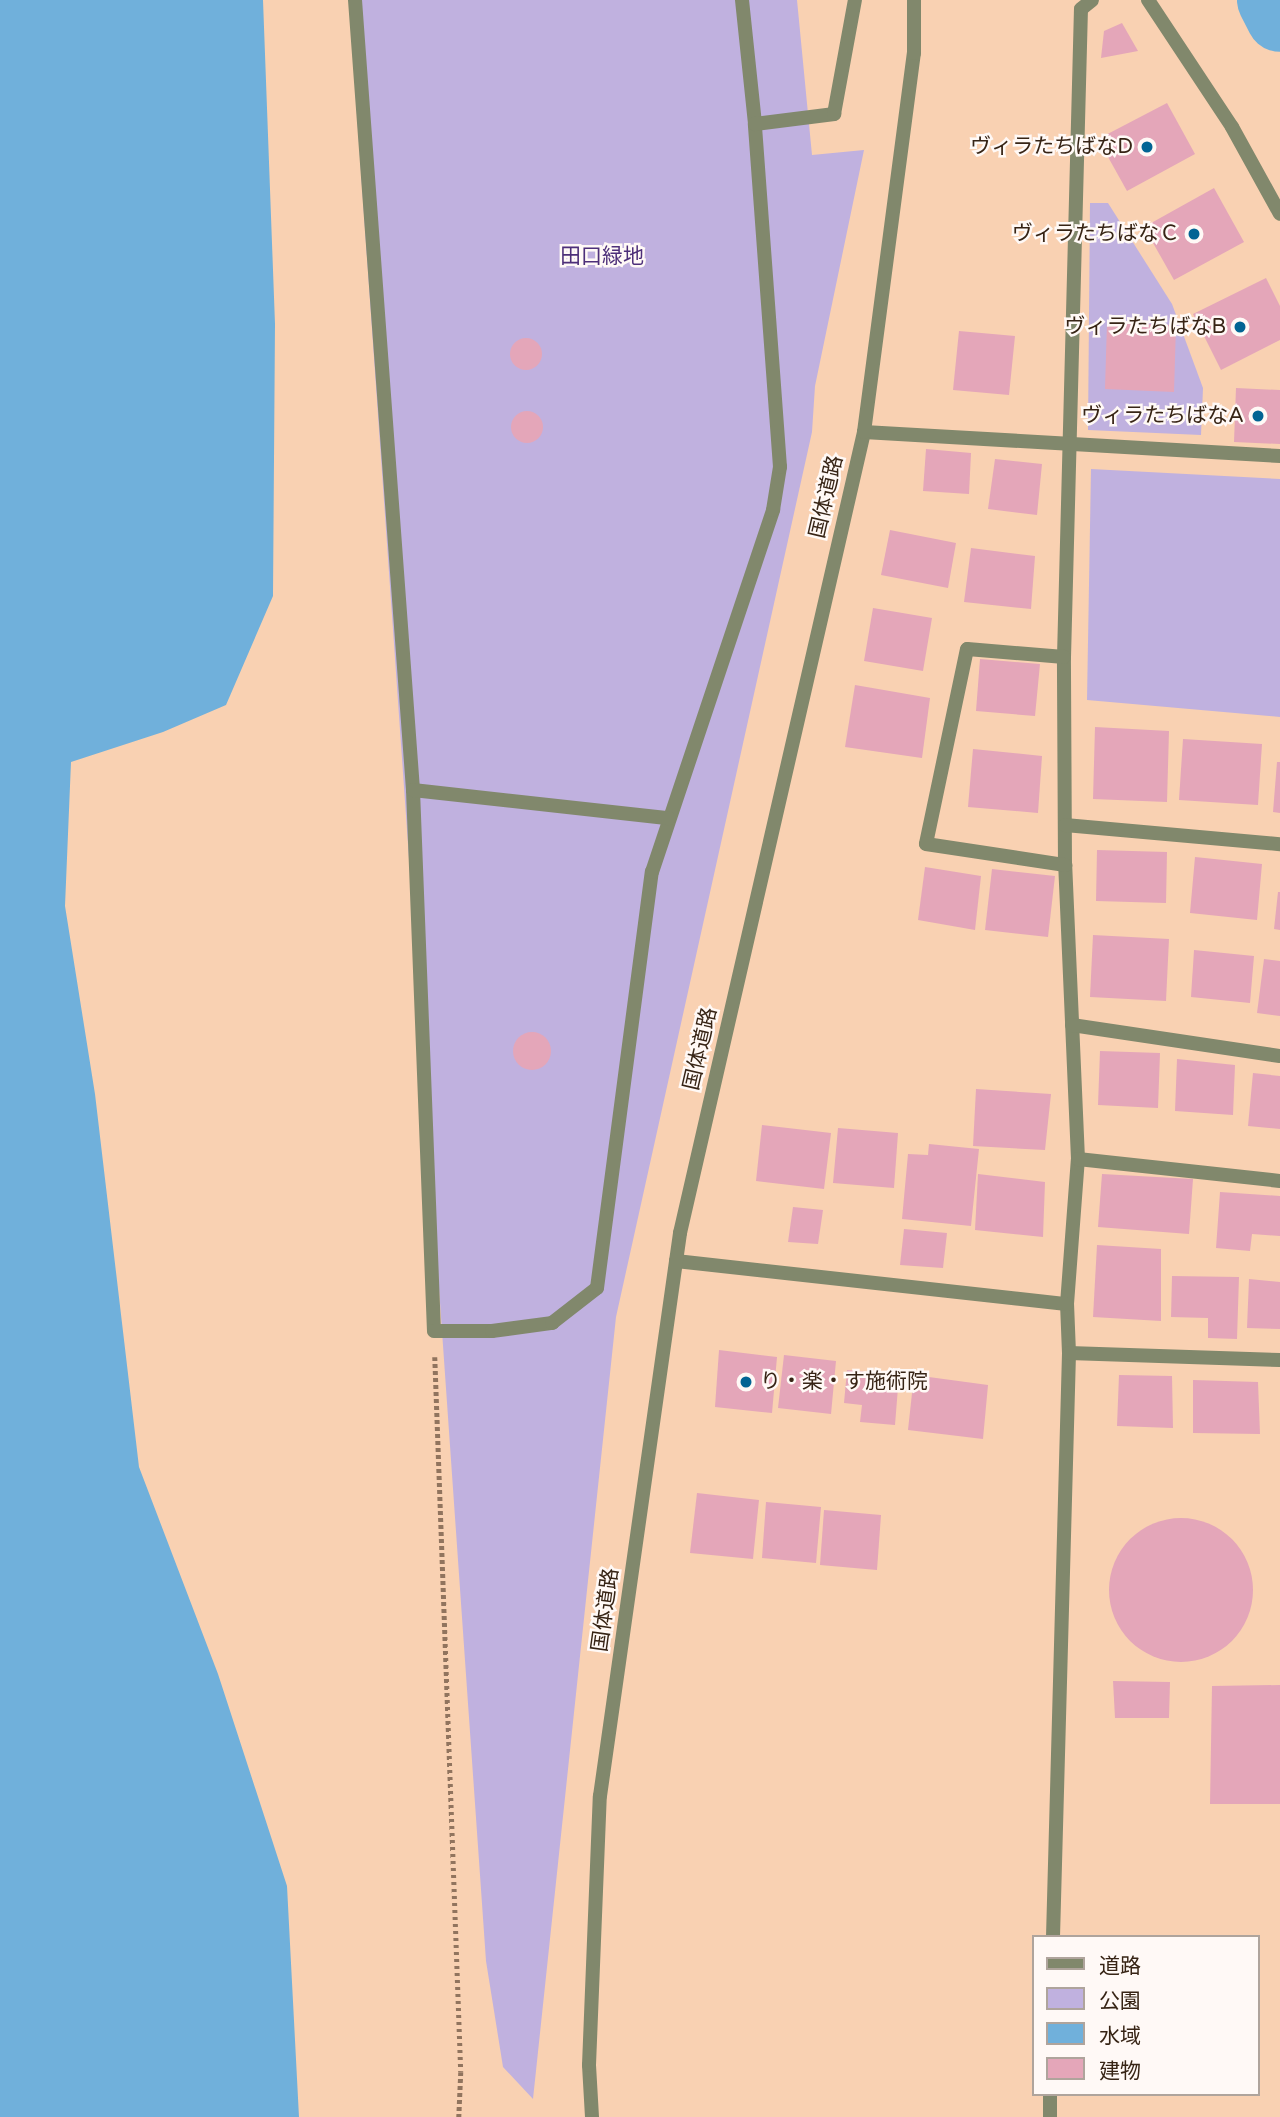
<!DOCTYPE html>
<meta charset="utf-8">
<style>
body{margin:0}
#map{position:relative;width:1280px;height:2117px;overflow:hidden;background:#f9d1b2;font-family:"Varela Round","Noto Sans JP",sans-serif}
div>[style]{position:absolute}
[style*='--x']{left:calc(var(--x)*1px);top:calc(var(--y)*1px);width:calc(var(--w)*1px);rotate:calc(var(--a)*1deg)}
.green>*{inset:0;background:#c0b1df}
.water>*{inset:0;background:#70b0db}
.river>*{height:68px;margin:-34px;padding:0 34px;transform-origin:34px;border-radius:34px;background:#70b0db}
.building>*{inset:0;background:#e4a6b9}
.round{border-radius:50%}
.path>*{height:4.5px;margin-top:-2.25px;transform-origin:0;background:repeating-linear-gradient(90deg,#91745e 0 3.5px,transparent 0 7px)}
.service>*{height:14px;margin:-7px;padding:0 7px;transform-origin:7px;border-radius:7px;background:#81886c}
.pedestrian>*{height:14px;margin:-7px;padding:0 7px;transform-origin:7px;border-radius:7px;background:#81886c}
.minor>*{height:14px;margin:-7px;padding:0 7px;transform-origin:7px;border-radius:7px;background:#81886c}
.tertiary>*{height:14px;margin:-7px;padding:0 7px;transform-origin:7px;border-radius:7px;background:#81886c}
.dots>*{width:19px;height:19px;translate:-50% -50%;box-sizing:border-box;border:4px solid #fff9f6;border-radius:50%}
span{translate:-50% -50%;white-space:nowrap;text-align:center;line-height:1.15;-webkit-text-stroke:5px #fff9f6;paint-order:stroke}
.poi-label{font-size:21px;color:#372415}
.right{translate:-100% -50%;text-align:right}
.left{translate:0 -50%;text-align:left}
.park-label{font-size:21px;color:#4d2f79}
.street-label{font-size:21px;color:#372415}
.legend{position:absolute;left:1032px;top:1935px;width:228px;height:161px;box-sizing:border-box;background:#fff9f6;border:2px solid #afa49c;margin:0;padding:9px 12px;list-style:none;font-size:21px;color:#372415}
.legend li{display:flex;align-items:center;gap:14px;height:35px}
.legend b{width:35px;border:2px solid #afa49c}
</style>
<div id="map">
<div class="green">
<i style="clip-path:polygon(349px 0,797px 0,812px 155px,864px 150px,815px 386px,812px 432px,616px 1317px,533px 2099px,503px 2067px,486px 1961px)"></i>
<i style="clip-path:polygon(1090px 203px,1108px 203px,1172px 304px,1203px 388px,1201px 435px,1088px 430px)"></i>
<i style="clip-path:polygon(1091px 469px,1280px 479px,1280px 717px,1087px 700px)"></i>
</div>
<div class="water">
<i style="clip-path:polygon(0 0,263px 0,275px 324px,273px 596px,226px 705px,163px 732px,71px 762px,65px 906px,95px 1094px,139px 1467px,218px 1674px,287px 1886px,299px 2117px,0 2117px)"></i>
</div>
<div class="river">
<i style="--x:1271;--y:0;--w:20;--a:63"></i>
</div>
<div class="building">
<i style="clip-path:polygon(1122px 23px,1138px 51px,1101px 58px,1104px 31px)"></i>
<i style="clip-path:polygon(1167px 103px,1195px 154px,1127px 191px,1098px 139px)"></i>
<i style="clip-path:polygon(1214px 188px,1244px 242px,1174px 280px,1144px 227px)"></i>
<i style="clip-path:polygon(1266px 278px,1280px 306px,1280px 340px,1221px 370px,1193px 314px)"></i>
<i style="clip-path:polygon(1107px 323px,1176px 325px,1174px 392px,1105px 389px)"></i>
<i style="clip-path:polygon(959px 331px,1015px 336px,1009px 395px,953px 390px)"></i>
<i class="round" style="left:510px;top:338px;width:32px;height:32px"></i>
<i style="clip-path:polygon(1236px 388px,1280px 390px,1280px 444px,1234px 442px)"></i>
<i class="round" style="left:511px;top:411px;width:32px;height:32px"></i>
<i style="clip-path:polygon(926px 449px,971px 453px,969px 494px,923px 491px)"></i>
<i style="clip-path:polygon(995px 459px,1042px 464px,1037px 515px,988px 509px)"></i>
<i style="clip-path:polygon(890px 530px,956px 543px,948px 588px,881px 575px)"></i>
<i style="clip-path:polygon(971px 548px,1035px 556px,1031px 609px,964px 602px)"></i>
<i style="clip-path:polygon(873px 608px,932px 618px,923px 671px,864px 661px)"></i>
<i style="clip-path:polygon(980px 659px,1040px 664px,1035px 716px,976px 711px)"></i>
<i style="clip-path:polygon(855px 685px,930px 698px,922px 758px,845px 747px)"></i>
<i style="clip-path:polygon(1095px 727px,1169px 731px,1167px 802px,1093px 799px)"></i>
<i style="clip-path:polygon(1183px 739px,1262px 744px,1258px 805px,1179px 800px)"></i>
<i style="clip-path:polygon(973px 749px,1042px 756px,1038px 813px,968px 807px)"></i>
<i style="clip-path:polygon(1277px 762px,1280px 762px,1280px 813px,1273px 812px)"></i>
<i style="clip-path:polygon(1097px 850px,1167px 852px,1166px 903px,1096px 901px)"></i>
<i style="clip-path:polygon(1195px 857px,1262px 864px,1257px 920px,1190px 913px)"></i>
<i style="clip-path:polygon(925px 867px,981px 876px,975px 930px,918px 920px)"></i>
<i style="clip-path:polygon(992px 869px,1055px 876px,1048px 937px,985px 930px)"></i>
<i style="clip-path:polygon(1278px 892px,1280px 892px,1280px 930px,1274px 929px)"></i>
<i style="clip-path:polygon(1093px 935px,1169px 939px,1166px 1001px,1090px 997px)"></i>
<i style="clip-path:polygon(1194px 950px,1254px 956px,1250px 1003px,1191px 997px)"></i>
<i style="clip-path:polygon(1264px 959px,1280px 961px,1280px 1016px,1257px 1013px)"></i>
<i class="round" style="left:513px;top:1032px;width:38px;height:38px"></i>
<i style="clip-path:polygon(1100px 1051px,1160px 1053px,1158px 1108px,1098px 1105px)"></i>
<i style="clip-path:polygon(1177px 1059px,1235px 1065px,1233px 1115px,1175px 1111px)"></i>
<i style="clip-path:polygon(1253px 1073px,1280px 1076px,1280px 1129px,1248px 1126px)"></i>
<i style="clip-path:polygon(976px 1089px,1051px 1094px,1045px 1150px,973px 1146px)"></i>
<i style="clip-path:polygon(762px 1125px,831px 1133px,824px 1189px,756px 1181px)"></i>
<i style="clip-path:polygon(838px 1128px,898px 1133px,894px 1188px,833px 1183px)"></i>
<i style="clip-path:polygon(929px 1144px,979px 1149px,971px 1226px,902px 1219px,908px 1154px,928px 1155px)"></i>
<i style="clip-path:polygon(978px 1174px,1045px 1182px,1043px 1237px,975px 1230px)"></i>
<i style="clip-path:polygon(1102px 1174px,1193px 1179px,1189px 1234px,1098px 1227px)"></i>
<i style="clip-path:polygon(1220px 1192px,1280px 1196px,1280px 1236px,1252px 1234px,1250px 1251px,1216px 1248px)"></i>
<i style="clip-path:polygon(793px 1207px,823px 1210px,818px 1244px,788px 1242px)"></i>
<i style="clip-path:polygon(904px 1229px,947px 1233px,943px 1268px,900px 1265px)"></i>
<i style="clip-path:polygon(1097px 1245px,1161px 1249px,1161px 1321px,1093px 1317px)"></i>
<i style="clip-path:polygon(1172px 1276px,1239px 1277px,1237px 1339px,1208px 1338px,1208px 1318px,1171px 1317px)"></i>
<i style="clip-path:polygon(1249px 1279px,1280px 1282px,1280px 1329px,1247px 1328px)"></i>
<i style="clip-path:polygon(719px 1350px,777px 1357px,772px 1413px,715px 1407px)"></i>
<i style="clip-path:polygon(784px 1355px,836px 1361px,831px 1414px,778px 1408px)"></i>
<i style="clip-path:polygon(847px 1370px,899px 1375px,895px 1425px,860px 1422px,862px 1405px,844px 1403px)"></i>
<i style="clip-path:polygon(914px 1375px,988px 1385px,983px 1439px,908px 1430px)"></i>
<i style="clip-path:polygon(1119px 1375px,1172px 1376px,1173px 1428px,1117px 1426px)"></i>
<i style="clip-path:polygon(1193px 1380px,1258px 1382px,1260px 1434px,1193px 1433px)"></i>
<i style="clip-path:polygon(697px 1493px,759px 1500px,753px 1559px,690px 1553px)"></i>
<i style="clip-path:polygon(766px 1502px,821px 1507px,816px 1563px,762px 1558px)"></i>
<i style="clip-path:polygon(824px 1510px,881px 1515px,877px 1570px,820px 1565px)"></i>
<i class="round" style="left:1109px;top:1518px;width:144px;height:144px"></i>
<i style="clip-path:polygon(1113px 1681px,1170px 1682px,1169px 1718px,1115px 1718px)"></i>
<i style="clip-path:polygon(1280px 1685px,1280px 1804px,1210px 1804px,1212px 1686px)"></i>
</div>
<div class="path">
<i style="--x:435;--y:1357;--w:715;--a:87.92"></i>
<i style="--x:461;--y:2072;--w:45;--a:92.5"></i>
</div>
<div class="service">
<i style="--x:1053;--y:1937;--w:584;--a:-88.43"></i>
<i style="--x:1069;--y:1353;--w:49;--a:-92.3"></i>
<i style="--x:1067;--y:1304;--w:145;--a:-85.7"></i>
<i style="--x:1078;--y:1159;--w:294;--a:-92.5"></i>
<i style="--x:1065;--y:865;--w:208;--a:-90.3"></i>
<i style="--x:1064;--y:657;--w:648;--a:-88.5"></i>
<i style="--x:1081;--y:9;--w:14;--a:-39"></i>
<i style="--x:1050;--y:2117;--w:23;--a:-90"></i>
</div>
<div class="pedestrian">
<i style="--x:355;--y:0;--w:792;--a:85.8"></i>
<i style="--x:413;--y:790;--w:541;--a:87.78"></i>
<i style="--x:434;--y:1331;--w:58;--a:0"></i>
<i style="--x:492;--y:1331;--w:61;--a:-7.6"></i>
<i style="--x:552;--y:1323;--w:57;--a:-37.9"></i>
<i style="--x:597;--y:1288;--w:420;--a:-82.5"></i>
<i style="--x:652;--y:872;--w:382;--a:-71.5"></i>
<i style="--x:773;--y:510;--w:44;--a:-80.8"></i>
<i style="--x:780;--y:467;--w:344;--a:-94.2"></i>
<i style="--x:413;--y:790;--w:257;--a:6.3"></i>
</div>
<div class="minor">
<i style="--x:742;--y:0;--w:125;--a:84"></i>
<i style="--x:755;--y:124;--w:80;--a:-7.2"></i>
<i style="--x:834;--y:114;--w:116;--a:-79.6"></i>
<i style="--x:1148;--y:0;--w:152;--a:56.5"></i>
<i style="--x:1232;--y:127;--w:99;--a:61.1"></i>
<i style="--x:864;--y:432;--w:417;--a:3.3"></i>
<i style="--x:1064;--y:657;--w:97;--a:-175.3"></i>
<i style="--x:967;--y:649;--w:199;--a:101.9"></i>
<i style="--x:926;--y:844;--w:141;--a:8.6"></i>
<i style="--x:1065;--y:825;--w:216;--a:5.1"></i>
<i style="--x:1072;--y:1025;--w:210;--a:8.5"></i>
<i style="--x:1078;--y:1159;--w:203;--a:6.2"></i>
<i style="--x:676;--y:1261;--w:393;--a:6.3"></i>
<i style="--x:1069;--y:1353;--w:211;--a:1.9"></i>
</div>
<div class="tertiary">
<i style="--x:592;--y:2117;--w:52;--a:-93.3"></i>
<i style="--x:589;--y:2065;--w:269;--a:-87.7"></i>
<i style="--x:600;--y:1796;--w:569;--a:-81.91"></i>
<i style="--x:680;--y:1233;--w:822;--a:-77.06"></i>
<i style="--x:864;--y:432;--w:382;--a:-82.5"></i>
<i style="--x:914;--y:53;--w:53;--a:-90"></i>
</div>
<div class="dots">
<i style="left:1147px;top:147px;background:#026494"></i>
<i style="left:1194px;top:234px;background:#026494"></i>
<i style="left:1240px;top:327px;background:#026494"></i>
<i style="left:1258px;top:416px;background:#026494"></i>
<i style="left:746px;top:1382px;background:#026494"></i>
</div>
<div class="poi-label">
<span class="right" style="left:1133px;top:147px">ヴィラたちばなD</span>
<span class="right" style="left:1180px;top:234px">ヴィラたちばなＣ</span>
<span class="right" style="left:1226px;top:327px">ヴィラたちばなB</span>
<span class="right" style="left:1244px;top:416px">ヴィラたちばなA</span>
<span class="left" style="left:760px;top:1382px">り・楽・す施術院</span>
</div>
<div class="park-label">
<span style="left:602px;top:257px">田口緑地</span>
</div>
<div class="street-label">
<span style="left:827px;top:497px;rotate:-77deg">国体道路</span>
<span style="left:701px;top:1049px;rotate:-77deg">国体道路</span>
<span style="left:606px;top:1610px;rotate:-82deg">国体道路</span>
</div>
<ul class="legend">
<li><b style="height:9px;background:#81886c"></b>道路</li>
<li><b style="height:19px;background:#c0b1df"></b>公園</li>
<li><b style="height:19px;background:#70b0db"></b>水域</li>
<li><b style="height:19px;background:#e4a6b9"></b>建物</li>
</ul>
</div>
